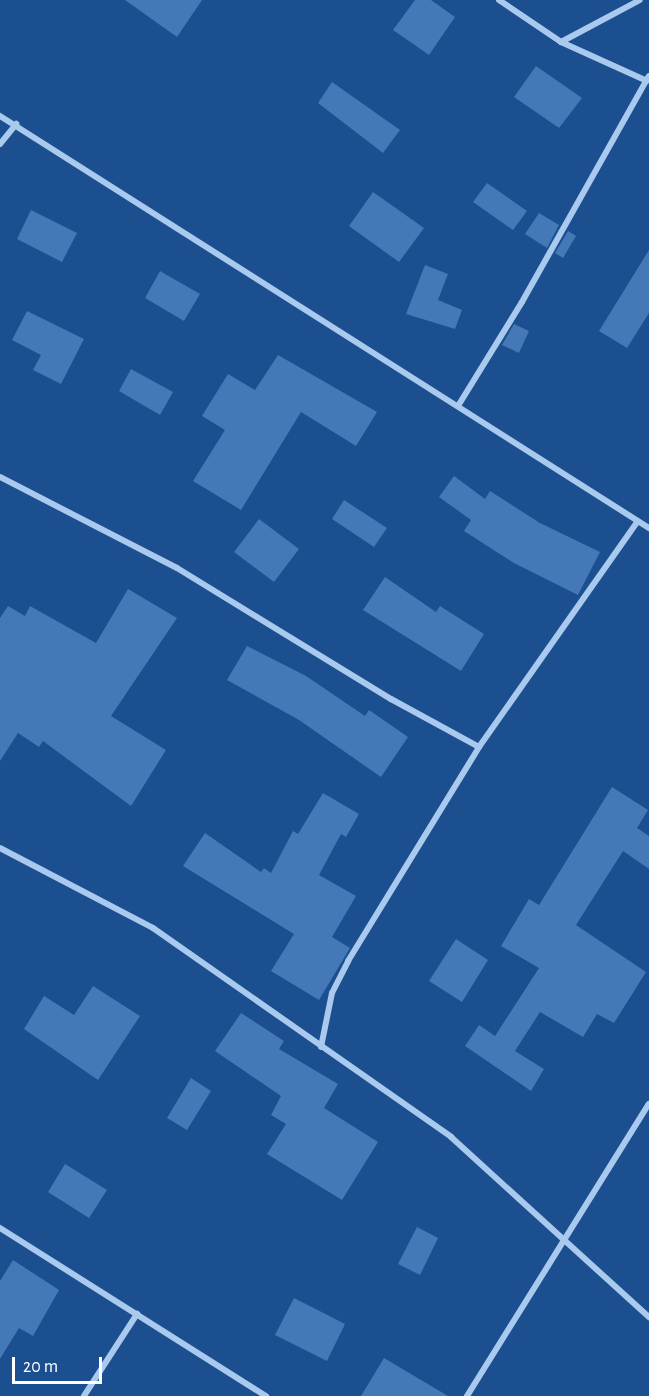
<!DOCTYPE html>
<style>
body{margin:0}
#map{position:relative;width:649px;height:1396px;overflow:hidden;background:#1b4f8f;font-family:"Alegreya Sans",sans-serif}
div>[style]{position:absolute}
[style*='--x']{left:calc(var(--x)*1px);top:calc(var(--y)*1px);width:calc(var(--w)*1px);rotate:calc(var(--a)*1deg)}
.building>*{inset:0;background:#4478b7}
.minor>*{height:6px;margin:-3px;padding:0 3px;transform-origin:3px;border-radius:3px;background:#a9c9ee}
span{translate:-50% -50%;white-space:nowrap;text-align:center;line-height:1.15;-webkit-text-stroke:4.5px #1b4f8f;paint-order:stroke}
.scale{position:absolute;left:12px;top:1357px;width:90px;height:27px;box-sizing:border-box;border:3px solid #fff;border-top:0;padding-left:8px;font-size:18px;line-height:21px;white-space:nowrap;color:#fff;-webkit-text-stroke:4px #1b4f8f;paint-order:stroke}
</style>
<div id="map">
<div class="building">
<i style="clip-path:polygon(125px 0,202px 0,177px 37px)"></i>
<i style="clip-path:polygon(415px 0,431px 0,455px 17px,429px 55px,393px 30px)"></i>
<i style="clip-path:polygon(536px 66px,582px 98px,559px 128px,514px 97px)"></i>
<i style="clip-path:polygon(332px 82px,400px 130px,383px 153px,318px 103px)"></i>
<i style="clip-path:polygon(487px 183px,527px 211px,513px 230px,473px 202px)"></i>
<i style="clip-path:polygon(373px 192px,424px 228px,399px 262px,349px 226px)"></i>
<i style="clip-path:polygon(31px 210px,77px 233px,62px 262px,17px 239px)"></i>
<i style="clip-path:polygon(539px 213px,559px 225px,547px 248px,525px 234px)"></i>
<i style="clip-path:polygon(568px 231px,576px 236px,563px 258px,555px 253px)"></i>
<i style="clip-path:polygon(649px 250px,649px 313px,627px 348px,599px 331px)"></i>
<i style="clip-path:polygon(425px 265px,448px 274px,438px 300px,462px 310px,455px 329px,406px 314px)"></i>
<i style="clip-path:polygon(160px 271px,200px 294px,184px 321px,145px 298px)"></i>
<i style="clip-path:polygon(27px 311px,84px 339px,61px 384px,33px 370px,41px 355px,12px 340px)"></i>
<i style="clip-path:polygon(514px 324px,529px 331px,519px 353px,502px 345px)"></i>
<i style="clip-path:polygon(278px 355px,377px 412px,356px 446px,301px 412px,241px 510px,193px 481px,225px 430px,202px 416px,228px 374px,255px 390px)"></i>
<i style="clip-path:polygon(131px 369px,173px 392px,160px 415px,119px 391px)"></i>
<i style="clip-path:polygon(454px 476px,485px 499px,490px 491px,540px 523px,600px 552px,578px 595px,514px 563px,464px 531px,471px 520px,439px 497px)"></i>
<i style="clip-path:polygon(344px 500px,387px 528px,374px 547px,332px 519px)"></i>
<i style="clip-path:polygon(259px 519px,299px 549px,274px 582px,234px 552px)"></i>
<i style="clip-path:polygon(385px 577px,436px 612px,440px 606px,484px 634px,461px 671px,363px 610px)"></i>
<i style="clip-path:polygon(128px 589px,177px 618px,111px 716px,166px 750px,131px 806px,43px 741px,39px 747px,18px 733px,0 761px,0 618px,8px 606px,25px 616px,30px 606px,96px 643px)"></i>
<i style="clip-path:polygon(247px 646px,306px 676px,365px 716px,369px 710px,408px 737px,381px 777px,299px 720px,227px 680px)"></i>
<i style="clip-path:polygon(612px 787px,648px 810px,637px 828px,649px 836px,649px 869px,623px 851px,576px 925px,646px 972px,614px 1023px,597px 1014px,583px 1037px,540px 1012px,515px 1051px,544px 1069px,531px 1091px,465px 1046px,479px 1025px,495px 1036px,539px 968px,501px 946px,529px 899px,539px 905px)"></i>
<i style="clip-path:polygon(323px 793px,359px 814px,346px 837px,341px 834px,319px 875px,356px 896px,332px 937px,350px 948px,319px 1000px,271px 971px,294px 934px,183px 866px,205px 833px,261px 872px,264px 868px,271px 873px,293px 831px,298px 834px)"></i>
<i style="clip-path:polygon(456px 939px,488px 960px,462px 1002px,429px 981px)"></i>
<i style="clip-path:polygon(93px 986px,140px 1016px,98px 1080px,24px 1029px,44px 996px,74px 1015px)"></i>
<i style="clip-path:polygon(241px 1013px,284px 1041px,279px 1049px,338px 1084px,324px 1108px,378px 1142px,342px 1200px,267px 1154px,286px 1124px,271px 1115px,281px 1096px,215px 1051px)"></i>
<i style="clip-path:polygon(191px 1078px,211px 1091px,187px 1130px,167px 1118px)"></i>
<i style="clip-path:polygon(65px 1164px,107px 1190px,89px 1218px,48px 1192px)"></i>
<i style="clip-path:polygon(417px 1227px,438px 1238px,420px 1275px,398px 1264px)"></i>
<i style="clip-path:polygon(13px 1260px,59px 1290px,33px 1336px,19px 1328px,0 1359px,0 1281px)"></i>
<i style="clip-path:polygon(294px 1298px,345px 1324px,327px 1361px,275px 1335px)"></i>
<i style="clip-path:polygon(384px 1358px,448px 1396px,361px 1396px)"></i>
</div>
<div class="minor">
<i style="--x:499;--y:0;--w:75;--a:34.1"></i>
<i style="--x:561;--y:42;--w:89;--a:-28"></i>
<i style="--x:561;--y:42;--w:94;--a:24.4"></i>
<i style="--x:0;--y:116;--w:769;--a:32.41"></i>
<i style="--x:0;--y:144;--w:26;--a:-51"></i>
<i style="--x:458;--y:406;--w:122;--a:-58.4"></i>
<i style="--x:522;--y:302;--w:259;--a:-60.7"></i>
<i style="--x:0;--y:477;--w:199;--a:27.2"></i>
<i style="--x:177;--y:568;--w:251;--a:31.5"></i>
<i style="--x:391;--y:699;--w:100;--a:28.6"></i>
<i style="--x:0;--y:848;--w:173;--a:27.6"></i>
<i style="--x:153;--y:928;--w:364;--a:35"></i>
<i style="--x:451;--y:1137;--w:268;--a:42.3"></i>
<i style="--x:321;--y:1047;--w:55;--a:-78.5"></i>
<i style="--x:332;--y:993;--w:36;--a:-63"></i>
<i style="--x:348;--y:961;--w:251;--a:-58.5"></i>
<i style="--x:479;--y:747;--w:276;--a:-54.9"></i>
<i style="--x:0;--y:1228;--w:315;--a:32.3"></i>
<i style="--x:84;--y:1396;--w:98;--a:-57.1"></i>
<i style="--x:467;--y:1396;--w:344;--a:-58.1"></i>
</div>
<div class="scale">20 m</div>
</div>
